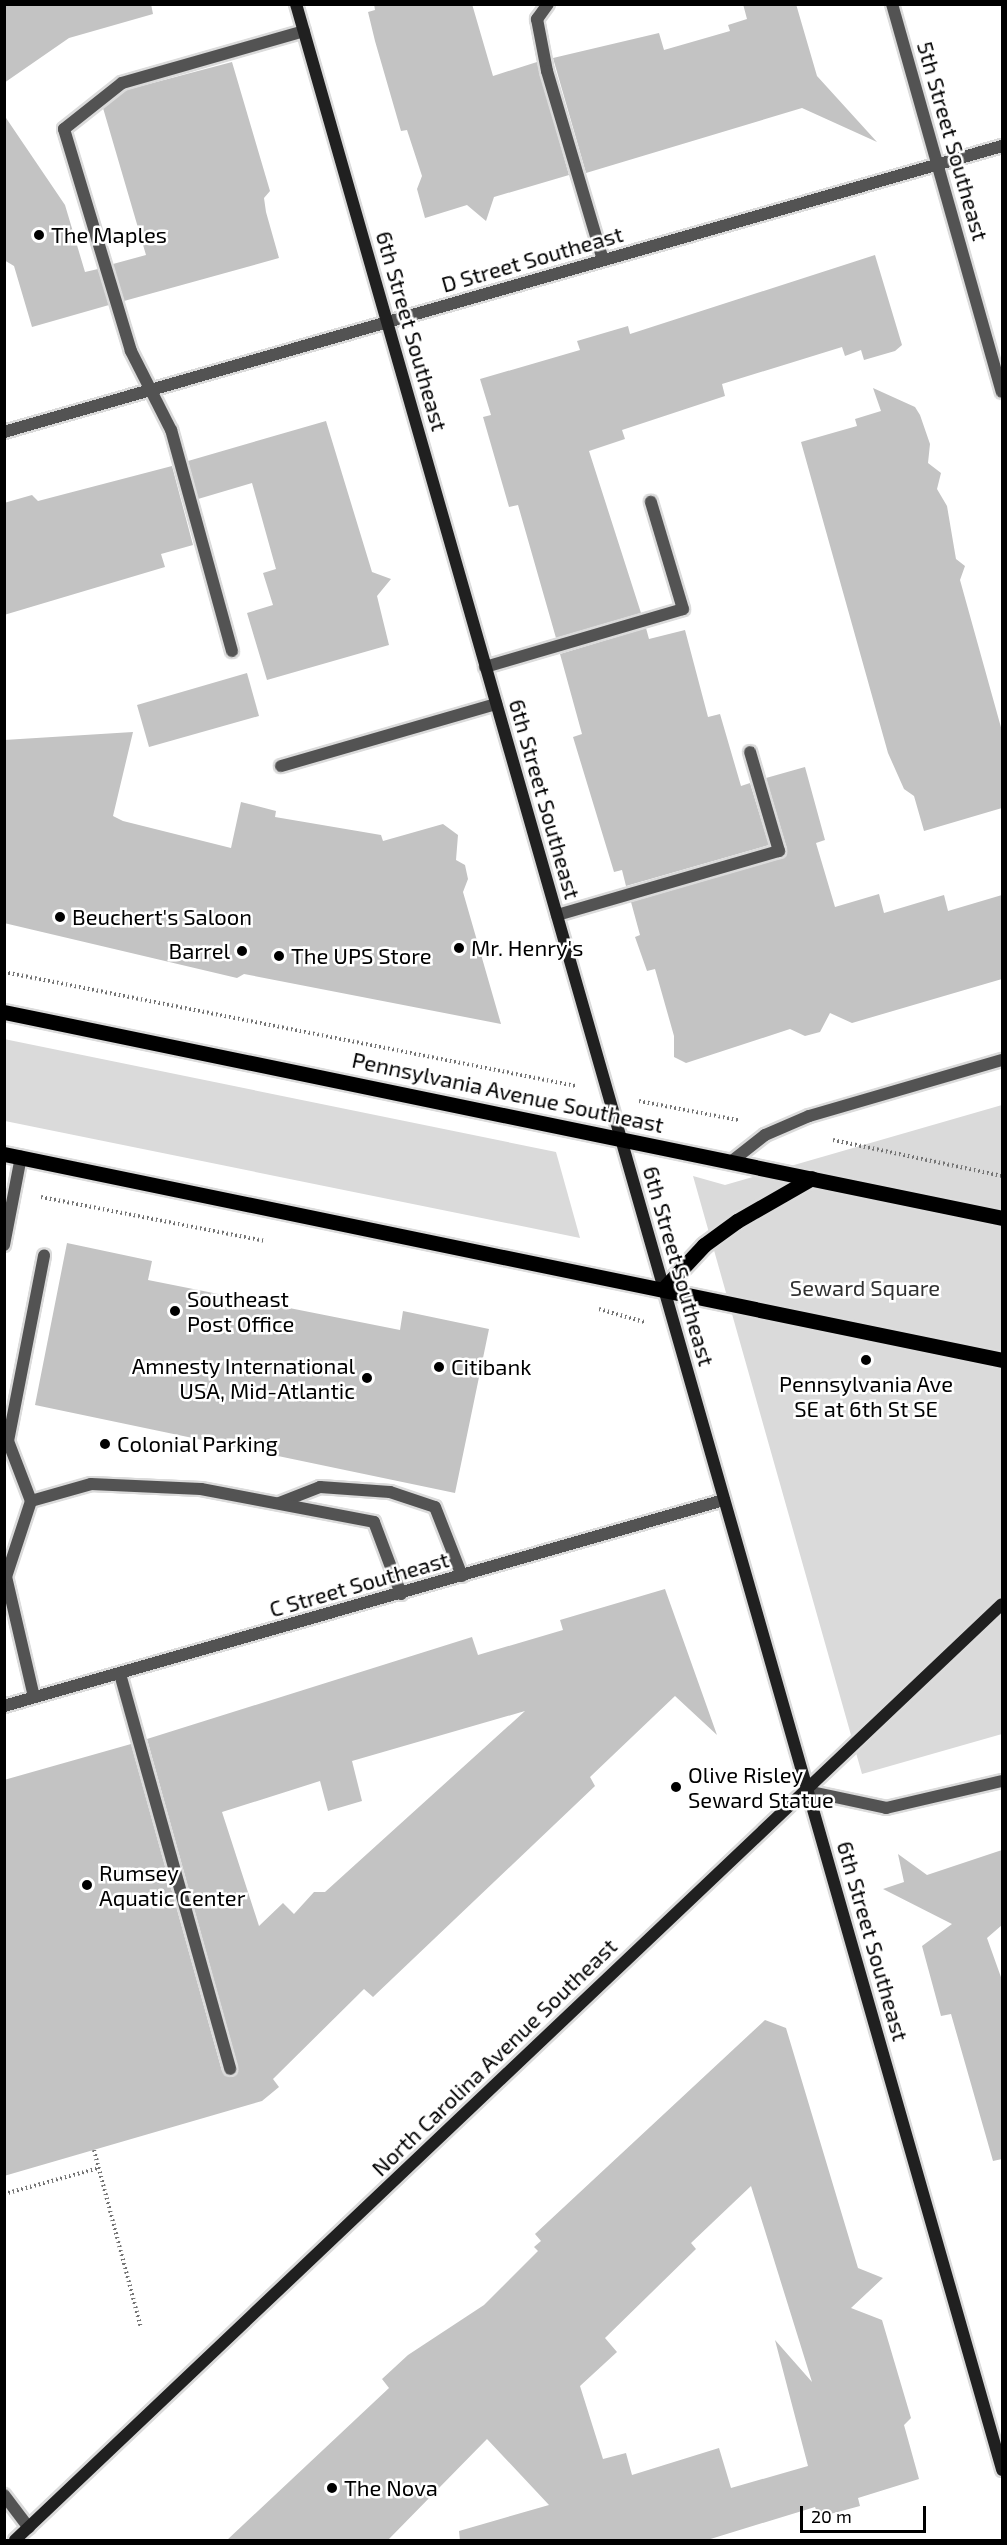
<!DOCTYPE html>
<style>
body{margin:0}
#map{position:relative;width:1007px;height:2545px;overflow:hidden;background:#fff;font-family:"Exo 2",sans-serif}
div>[style]{position:absolute}
[style*='--x']{left:calc(var(--x)*1px);top:calc(var(--y)*1px);width:calc(var(--w)*1px);rotate:calc(var(--a)*1deg)}
.green>*{inset:0;background:#dadada}
.building>*{inset:0;background:#c3c3c3}
.path>*{height:4px;margin-top:-2px;transform-origin:0;background:repeating-linear-gradient(90deg,#757575 0 1.5px,transparent 0 4.5px)}
.roads{filter:drop-shadow(2px 0 #dbdbdb) drop-shadow(-2px 0 #dbdbdb) drop-shadow(0 2px #dbdbdb) drop-shadow(0 -2px #dbdbdb)}
.lane>*{height:12px;margin:-6px;padding:0 6px;transform-origin:6px;border-radius:6px;background:#535353}
.street>*{height:12px;margin:-6px;padding:0 6px;transform-origin:6px;border-radius:6px;background:#535353}
.secondary>*{height:12px;margin:-6px;padding:0 6px;transform-origin:6px;border-radius:6px;background:#202020}
.primary>*{height:15px;margin:-7.5px;padding:0 7.5px;transform-origin:7.5px;border-radius:7.5px;background:#000}
.dots>*{width:16px;height:16px;translate:-50% -50%;box-sizing:border-box;border:3px solid #fff;border-radius:50%}
span{translate:-50% -50%;white-space:nowrap;text-align:center;line-height:1.15;-webkit-text-stroke:5px #fff;paint-order:stroke}
.street-label{font-size:22px;color:#000}
.poi-label{font-size:22px;color:#000}
.left{translate:0 -50%;text-align:left}
.right{translate:-100% -50%;text-align:right}
.park-label{font-size:22px;color:#313131}
.frame{position:absolute;inset:0;border:6px solid #000;pointer-events:none}
.scale{position:absolute;left:800px;top:2506px;width:126px;height:27px;box-sizing:border-box;border:3px solid #000;border-top:0;padding-left:8px;font-size:18px;line-height:21px;white-space:nowrap;color:#000;-webkit-text-stroke:4px #fff;paint-order:stroke}
</style>
<div id="map">
<div class="green">
<i style="clip-path:polygon(4px 1039px,556px 1152px,580px 1238px,5px 1121px)"></i>
<i style="clip-path:polygon(1002px 1105px,1002px 1734px,862px 1774px,693px 1176px,725px 1185px)"></i>
</div>
<div class="building">
<i style="clip-path:polygon(4px 4px,151px 4px,153px 14px,69px 38px,4px 83px)"></i>
<i style="clip-path:polygon(374px 4px,472px 4px,493px 76px,537px 62px,569px 175px,494px 197px,486px 221px,467px 205px,425px 218px,417px 189px,422px 176px,407px 130px,401px 131px,375px 41px,368px 12px,375px 10px)"></i>
<i style="clip-path:polygon(743px 4px,796px 4px,817px 76px,877px 142px,802px 108px,586px 173px,553px 58px,659px 33px,664px 50px,730px 31px,728px 25px,747px 19px)"></i>
<i style="clip-path:polygon(232px 62px,270px 191px,264px 198px,266px 212px,279px 258px,124px 301px,113px 264px,146px 255px,103px 108px,126px 90px)"></i>
<i style="clip-path:polygon(4px 115px,65px 205px,85px 272px,98px 269px,109px 305px,32px 327px,14px 266px,4px 260px)"></i>
<i style="clip-path:polygon(875px 255px,902px 345px,895px 351px,864px 360px,861px 350px,845px 356px,842px 347px,722px 384px,725px 396px,622px 430px,625px 439px,589px 451px,641px 613px,556px 638px,518px 505px,509px 507px,483px 417px,491px 415px,480px 379px,580px 350px,577px 341px,628px 326px,630px 334px)"></i>
<i style="clip-path:polygon(873px 388px,915px 407px,920px 415px,930px 444px,928px 463px,941px 473px,937px 489px,947px 506px,956px 559px,965px 566px,960px 580px,1002px 731px,1002px 808px,924px 831px,914px 796px,904px 789px,888px 753px,801px 442px,857px 426px,855px 419px,881px 411px)"></i>
<i style="clip-path:polygon(326px 421px,372px 572px,391px 579px,377px 596px,389px 645px,267px 680px,247px 613px,273px 605px,263px 573px,276px 569px,252px 483px,198px 499px,188px 461px)"></i>
<i style="clip-path:polygon(172px 466px,193px 545px,161px 554px,165px 567px,4px 615px,4px 503px,32px 495px,38px 501px)"></i>
<i style="clip-path:polygon(646px 628px,649px 639px,685px 630px,708px 717px,720px 714px,741px 786px,750px 783px,769px 845px,626px 886px,622px 870px,614px 872px,573px 737px,582px 734px,560px 654px)"></i>
<i style="clip-path:polygon(247px 673px,259px 716px,149px 747px,137px 705px)"></i>
<i style="clip-path:polygon(133px 732px,113px 816px,123px 821px,231px 848px,241px 802px,276px 811px,275px 817px,381px 835px,383px 841px,443px 824px,458px 835px,456px 860px,465px 865px,468px 879px,463px 892px,501px 1024px,244px 974px,237px 978px,4px 923px,4px 740px)"></i>
<i style="clip-path:polygon(805px 767px,825px 840px,816px 843px,835px 907px,879px 894px,884px 913px,944px 895px,948px 911px,1002px 895px,1002px 979px,852px 1023px,830px 1013px,820px 1032px,805px 1036px,790px 1029px,686px 1063px,674px 1057px,674px 1036px,655px 969px,647px 971px,635px 937px,640px 935px,631px 902px,784px 857px,787px 849px,766px 778px)"></i>
<i style="clip-path:polygon(67px 1243px,152px 1261px,148px 1280px,400px 1330px,403px 1311px,489px 1329px,455px 1493px,35px 1405px)"></i>
<i style="clip-path:polygon(evenodd,665px 1589px,717px 1735px,675px 1696px,590px 1777px,595px 1786px,373px 1997px,364px 1989px,273px 2079px,279px 2087px,262px 2101px,4px 2176px,4px 1780px,131px 1744px,222px 2071px,233px 2077px,238px 2067px,147px 1739px,472px 1637px,478px 1655px,563px 1630px,560px 1620px,665px 1589px,525px 1711px,325px 1892px,314px 1892px,294px 1914px,283px 1903px,259px 1926px,222px 1812px,320px 1781px,328px 1811px,362px 1801px,352px 1761px,525px 1711px)"></i>
<i style="clip-path:polygon(1002px 1850px,1002px 1925px,987px 1938px,1002px 1980px,1002px 2159px,993px 2161px,951px 2014px,941px 2016px,922px 1946px,952px 1924px,883px 1889px,904px 1882px,898px 1854px,927px 1875px)"></i>
<i style="clip-path:polygon(evenodd,765px 2020px,786px 2028px,858px 2268px,883px 2278px,851px 2308px,882px 2320px,911px 2418px,904px 2425px,919px 2479px,858px 2498px,860px 2506px,819px 2517px,815px 2507px,704px 2541px,460px 2541px,459px 2531px,549px 2505px,487px 2439px,387px 2541px,226px 2541px,389px 2388px,382px 2379px,408px 2355px,484px 2305px,538px 2251px,534px 2247px,541px 2241px,535px 2234px,765px 2020px,751px 2186px,812px 2382px,775px 2340px,808px 2466px,731px 2488px,719px 2448px,632px 2475px,626px 2453px,603px 2459px,580px 2386px,617px 2352px,605px 2338px,696px 2249px,691px 2243px,751px 2186px)"></i>
</div>
<div class="path">
<i style="--x:4;--y:972;--w:583;--a:11.27"></i>
<i style="--x:639;--y:1101;--w:101;--a:10.9"></i>
<i style="--x:833;--y:1140;--w:173;--a:12"></i>
<i style="--x:41;--y:1197;--w:229;--a:11.1"></i>
<i style="--x:599;--y:1309;--w:47;--a:16.1"></i>
<i style="--x:94;--y:2150;--w:184;--a:75.2"></i>
<i style="--x:4;--y:2194;--w:98;--a:-15.3"></i>
</div>
<div class="roads">
<div class="lane">
<i style="--x:548;--y:4;--w:19;--a:126"></i>
<i style="--x:537;--y:19;--w:53;--a:79.1"></i>
<i style="--x:547;--y:71;--w:197;--a:73.5"></i>
<i style="--x:232;--y:651;--w:229;--a:-105.4"></i>
<i style="--x:171;--y:430;--w:89;--a:-116.9"></i>
<i style="--x:131;--y:351;--w:232;--a:-106.8"></i>
<i style="--x:64;--y:129;--w:74;--a:-38.4"></i>
<i style="--x:122;--y:83;--w:189;--a:-15.9"></i>
<i style="--x:485;--y:667;--w:206;--a:-16.3"></i>
<i style="--x:683;--y:609;--w:112;--a:-106.7"></i>
<i style="--x:281;--y:766;--w:224;--a:-16.1"></i>
<i style="--x:557;--y:915;--w:231;--a:-16.1"></i>
<i style="--x:779;--y:851;--w:103;--a:-106.3"></i>
<i style="--x:4;--y:1245;--w:90;--a:-79.1"></i>
<i style="--x:31;--y:1501;--w:64;--a:-111"></i>
<i style="--x:8;--y:1441;--w:189;--a:-79"></i>
<i style="--x:279;--y:1503;--w:44;--a:-21.3"></i>
<i style="--x:320;--y:1487;--w:70;--a:4.1"></i>
<i style="--x:390;--y:1492;--w:47;--a:18.4"></i>
<i style="--x:435;--y:1507;--w:74;--a:68.6"></i>
<i style="--x:120;--y:1674;--w:410;--a:74.4"></i>
<i style="--x:34;--y:1697;--w:123;--a:-103.1"></i>
<i style="--x:6;--y:1577;--w:80;--a:-71.8"></i>
<i style="--x:31;--y:1501;--w:62;--a:-15.8"></i>
<i style="--x:91;--y:1484;--w:110;--a:2.6"></i>
<i style="--x:201;--y:1489;--w:176;--a:10.8"></i>
<i style="--x:374;--y:1522;--w:77;--a:69.4"></i>
<i style="--x:4;--y:2495;--w:41;--a:52.9"></i>
</div>
<div class="street">
<i style="--x:892;--y:4;--w:403;--a:74.2"></i>
<i style="--x:4;--y:432;--w:1038;--a:-15.99"></i>
<i style="--x:732;--y:1161;--w:42;--a:-38.2"></i>
<i style="--x:765;--y:1135;--w:48;--a:-23.4"></i>
<i style="--x:809;--y:1116;--w:201;--a:-16.2"></i>
<i style="--x:4;--y:1706;--w:749;--a:-15.97"></i>
<i style="--x:807;--y:1791;--w:81;--a:12.1"></i>
<i style="--x:886;--y:1808;--w:119;--a:-13.1"></i>
</div>
<div class="secondary">
<i style="--x:296;--y:4;--w:2565;--a:74.02"></i>
<i style="--x:15;--y:2540;--w:1360;--a:-43.48"></i>
</div>
<div class="primary">
<i style="--x:4;--y:1012;--w:1019;--a:11.66"></i>
<i style="--x:4;--y:1154;--w:1019;--a:11.66"></i>
<i style="--x:663;--y:1289;--w:60;--a:-47"></i>
<i style="--x:704;--y:1245;--w:41;--a:-36"></i>
<i style="--x:737;--y:1221;--w:86;--a:-29.8"></i>
</div>
</div>
<div class="dots">
<i style="left:39px;top:235px;background:#000"></i>
<i style="left:60px;top:917px;background:#000"></i>
<i style="left:459px;top:948px;background:#000"></i>
<i style="left:242px;top:951px;background:#000"></i>
<i style="left:279px;top:956px;background:#000"></i>
<i style="left:175px;top:1311px;background:#000"></i>
<i style="left:866px;top:1360px;background:#000"></i>
<i style="left:439px;top:1367px;background:#000"></i>
<i style="left:367px;top:1378px;background:#000"></i>
<i style="left:105px;top:1444px;background:#000"></i>
<i style="left:676px;top:1787px;background:#000"></i>
<i style="left:87px;top:1885px;background:#000"></i>
<i style="left:332px;top:2488px;background:#000"></i>
</div>
<div class="street-label">
<span style="left:953px;top:141px;rotate:74deg">5th Street Southeast</span>
<span style="left:532px;top:259px;rotate:-16deg">D Street Southeast</span>
<span style="left:412px;top:331px;rotate:74deg">6th Street Southeast</span>
<span style="left:545px;top:799px;rotate:74deg">6th Street Southeast</span>
<span style="left:508px;top:1092px;rotate:12deg">Pennsylvania Avenue Southeast</span>
<span style="left:679px;top:1266px;rotate:74deg">6th Street Southeast</span>
<span style="left:359px;top:1584px;rotate:-16deg">C Street Southeast</span>
<span style="left:873px;top:1941px;rotate:74deg">6th Street Southeast</span>
<span style="left:494px;top:2057px;rotate:-44deg">North Carolina Avenue Southeast</span>
</div>
<div class="poi-label">
<span class="left" style="left:51px;top:235px">The Maples</span>
<span class="left" style="left:72px;top:917px">Beuchert's Saloon</span>
<span class="left" style="left:471px;top:948px">Mr. Henry's</span>
<span class="right" style="left:230px;top:951px">Barrel</span>
<span class="left" style="left:291px;top:956px">The UPS Store</span>
<span class="left" style="left:187px;top:1311px">Southeast<br>Post Office</span>
<span class="right" style="left:355px;top:1378px">Amnesty International<br>USA, Mid-Atlantic</span>
<span class="left" style="left:451px;top:1367px">Citibank</span>
<span style="left:866px;top:1396px">Pennsylvania Ave<br>SE at 6th St SE</span>
<span class="left" style="left:117px;top:1444px">Colonial Parking</span>
<span class="left" style="left:688px;top:1787px">Olive Risley<br>Seward Statue</span>
<span class="left" style="left:99px;top:1885px">Rumsey<br>Aquatic Center</span>
<span class="left" style="left:344px;top:2488px">The Nova</span>
</div>
<div class="park-label">
<span style="left:865px;top:1288px">Seward Square</span>
</div>
<div class="frame"></div>
<div class="scale">20 m</div>
</div>
